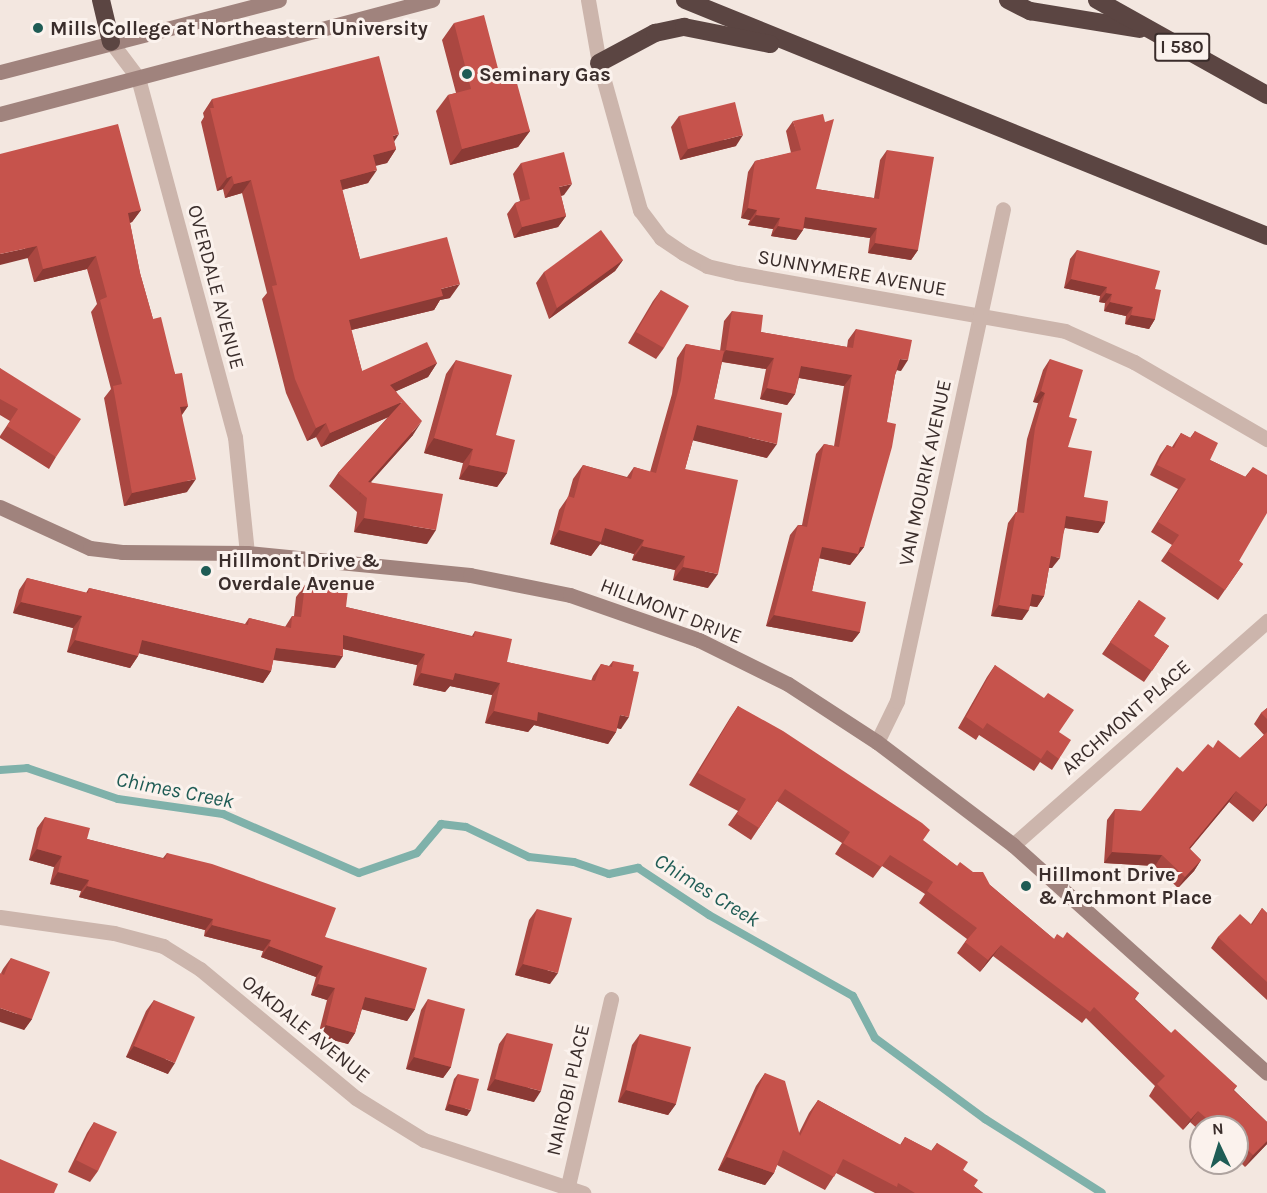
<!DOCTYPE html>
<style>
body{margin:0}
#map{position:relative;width:1267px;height:1193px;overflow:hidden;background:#f3e7e0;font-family:Karla,sans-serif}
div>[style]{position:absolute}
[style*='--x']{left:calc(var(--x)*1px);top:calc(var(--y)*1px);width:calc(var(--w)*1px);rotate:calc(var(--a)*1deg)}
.stream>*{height:8px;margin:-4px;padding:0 4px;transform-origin:4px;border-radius:4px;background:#7fb1aa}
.street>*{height:15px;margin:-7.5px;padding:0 7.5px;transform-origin:7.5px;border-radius:7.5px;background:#ccb5ac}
.secondary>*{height:15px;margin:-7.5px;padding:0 7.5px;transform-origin:7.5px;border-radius:7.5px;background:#a0837d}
.highway>*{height:18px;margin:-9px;padding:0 9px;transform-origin:9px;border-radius:9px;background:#5b4542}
.wall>*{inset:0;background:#aa4741}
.shaded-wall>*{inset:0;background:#8b3a35}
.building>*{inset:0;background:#c6534c}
.dots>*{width:16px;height:16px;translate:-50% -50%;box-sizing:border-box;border:3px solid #fbf2ed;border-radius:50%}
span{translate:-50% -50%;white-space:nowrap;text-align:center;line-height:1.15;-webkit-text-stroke:6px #fbf2ed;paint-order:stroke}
.shield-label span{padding:2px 4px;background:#fbf2ed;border:2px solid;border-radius:4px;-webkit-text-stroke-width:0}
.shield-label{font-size:18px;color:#3a2d2b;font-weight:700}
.poi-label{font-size:20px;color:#3a2d2b;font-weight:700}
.left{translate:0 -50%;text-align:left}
.street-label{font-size:20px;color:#3a2d2b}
.water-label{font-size:21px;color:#1f5c55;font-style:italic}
.north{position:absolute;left:1189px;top:1115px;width:60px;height:60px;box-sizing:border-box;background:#fbf2ed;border:2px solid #aea39f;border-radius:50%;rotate:356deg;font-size:16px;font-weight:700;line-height:24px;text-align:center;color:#3a2d2b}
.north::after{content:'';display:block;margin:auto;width:21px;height:27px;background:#1f5c55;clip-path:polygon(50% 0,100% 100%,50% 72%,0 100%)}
</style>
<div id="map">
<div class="stream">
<i style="--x:0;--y:770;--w:27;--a:-4"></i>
<i style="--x:27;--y:768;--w:96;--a:18.8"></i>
<i style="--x:118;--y:799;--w:106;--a:8.1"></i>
<i style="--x:223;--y:814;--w:148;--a:23.5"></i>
<i style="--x:359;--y:873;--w:61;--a:-19"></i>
<i style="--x:417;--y:853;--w:38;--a:-50"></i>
<i style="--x:441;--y:824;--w:25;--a:7"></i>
<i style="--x:466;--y:827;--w:70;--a:25.5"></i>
<i style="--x:529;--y:857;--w:45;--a:6.3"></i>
<i style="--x:574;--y:862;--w:37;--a:19"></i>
<i style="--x:609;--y:874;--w:30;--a:-12"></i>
<i style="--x:638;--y:868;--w:85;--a:33.5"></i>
<i style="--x:709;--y:915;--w:165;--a:29.4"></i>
<i style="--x:853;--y:996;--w:47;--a:62.4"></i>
<i style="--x:875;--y:1038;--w:137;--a:36.4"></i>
<i style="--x:985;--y:1119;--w:138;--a:32.3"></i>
</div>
<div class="street">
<i style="--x:588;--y:0;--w:64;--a:80.1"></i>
<i style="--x:599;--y:63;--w:153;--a:74.4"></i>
<i style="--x:640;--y:210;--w:35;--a:53"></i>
<i style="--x:661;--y:238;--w:27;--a:34"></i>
<i style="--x:683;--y:253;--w:27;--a:28"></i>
<i style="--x:707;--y:266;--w:31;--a:13"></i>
<i style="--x:737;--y:273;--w:333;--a:10"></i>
<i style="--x:1065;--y:331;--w:76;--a:24.2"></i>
<i style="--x:1134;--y:362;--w:154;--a:30.1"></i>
<i style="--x:111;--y:42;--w:45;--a:53.1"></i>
<i style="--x:138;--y:78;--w:372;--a:74.9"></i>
<i style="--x:235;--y:437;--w:117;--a:84.1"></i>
<i style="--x:877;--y:742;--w:46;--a:-64"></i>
<i style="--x:897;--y:701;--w:503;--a:-77.84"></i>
<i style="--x:1013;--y:845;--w:339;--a:-41.4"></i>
<i style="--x:0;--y:917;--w:115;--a:8"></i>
<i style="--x:114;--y:933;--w:51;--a:14.9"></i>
<i style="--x:163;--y:946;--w:44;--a:31.9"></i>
<i style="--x:200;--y:969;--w:202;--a:39.6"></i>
<i style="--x:356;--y:1098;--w:80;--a:31.7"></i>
<i style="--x:424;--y:1140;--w:168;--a:18.4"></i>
<i style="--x:567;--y:1190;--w:196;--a:-77"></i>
</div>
<div class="secondary">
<i style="--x:0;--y:72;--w:288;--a:-14.5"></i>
<i style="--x:0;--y:114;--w:447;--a:-14.8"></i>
<i style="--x:0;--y:507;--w:99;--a:24.5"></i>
<i style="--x:90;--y:548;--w:32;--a:7"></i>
<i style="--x:122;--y:552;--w:125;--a:0.5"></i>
<i style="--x:247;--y:553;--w:224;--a:5.6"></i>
<i style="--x:470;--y:575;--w:102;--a:11.3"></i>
<i style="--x:570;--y:595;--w:137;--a:19.2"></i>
<i style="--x:699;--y:640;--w:99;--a:26.3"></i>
<i style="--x:788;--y:684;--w:106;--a:33.1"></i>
<i style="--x:877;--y:742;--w:171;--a:37.1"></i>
<i style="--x:1013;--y:845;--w:341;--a:41.9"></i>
</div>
<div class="highway">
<i style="--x:101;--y:0;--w:43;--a:76.6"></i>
<i style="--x:685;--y:0;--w:628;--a:22.07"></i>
<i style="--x:1008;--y:0;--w:25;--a:27"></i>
<i style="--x:1030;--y:11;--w:111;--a:9.3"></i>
<i style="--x:1097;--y:0;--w:195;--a:29.2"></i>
<i style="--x:599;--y:63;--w:64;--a:-28.2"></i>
<i style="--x:655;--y:33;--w:30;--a:-12"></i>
<i style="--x:684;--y:27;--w:88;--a:11.2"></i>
</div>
<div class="wall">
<i style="clip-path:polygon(454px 23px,501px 80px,530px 131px,518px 147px,450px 165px,436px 111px,448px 95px,456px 93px,442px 40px)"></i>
<i style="clip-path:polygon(212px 99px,394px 142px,396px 149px,387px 163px,376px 165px,368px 183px,342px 190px,360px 259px,450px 298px,440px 300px,434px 310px,351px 330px,362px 371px,437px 363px,428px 377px,396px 391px,413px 435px,371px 482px,427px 544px,354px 532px,357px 512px,329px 486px,338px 473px,388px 417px,321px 447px,316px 437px,307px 441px,286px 393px,262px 299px,267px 293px,242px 193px,225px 198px,223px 189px,217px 191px,201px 122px,204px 117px,203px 113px)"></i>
<i style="clip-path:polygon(679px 116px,736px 146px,680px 160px,671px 127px)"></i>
<i style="clip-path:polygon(793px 121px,816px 189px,874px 198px,880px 160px,887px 150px,918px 250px,911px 260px,868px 253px,870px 238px,804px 228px,796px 240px,771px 236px,773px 229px,748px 225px,750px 220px,741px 218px,748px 172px,755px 161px,791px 153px,786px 131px)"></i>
<i style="clip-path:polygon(0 154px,141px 210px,132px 222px,130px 223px,140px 273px,153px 319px,188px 406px,182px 415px,187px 492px,124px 506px,104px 398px,111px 389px,91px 312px,97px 304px,87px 269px,34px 282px)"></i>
<i style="clip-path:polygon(521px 163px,564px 195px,561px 196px,566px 216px,558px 227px,514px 238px,507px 214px,515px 203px,520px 201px,513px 174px)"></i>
<i style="clip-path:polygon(1077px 250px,1155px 289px,1155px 319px,1149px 329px,1125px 324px,1126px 316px,1104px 311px,1105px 303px,1099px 302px,1100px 296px,1064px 288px,1070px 259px)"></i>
<i style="clip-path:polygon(623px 260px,615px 271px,549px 319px,536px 283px,544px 272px)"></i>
<i style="clip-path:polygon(661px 290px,664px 348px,656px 359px,628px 343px,653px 301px)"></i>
<i style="clip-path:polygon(732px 311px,761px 332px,847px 347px,848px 340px,856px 329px,901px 371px,897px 370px,895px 375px,864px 547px,850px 565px,819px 558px,812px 591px,860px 632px,852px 642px,766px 626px,790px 535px,798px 525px,802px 525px,816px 454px,824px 444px,834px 446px,844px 386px,799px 378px,795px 394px,787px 405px,760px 399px,766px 369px,722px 362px,714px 399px,767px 458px,693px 440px,685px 469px,708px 588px,673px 580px,675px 570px,632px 560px,634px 554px,600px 544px,591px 556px,550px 544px,559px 510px,568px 497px,573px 479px,583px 465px,627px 477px,634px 467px,650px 472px,672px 394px,677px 358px,686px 344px,720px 351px,724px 321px)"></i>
<i style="clip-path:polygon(1050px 359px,1069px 417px,1068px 447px,1084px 497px,1105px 522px,1098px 533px,1065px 528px,1052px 568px,1049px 568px,1044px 596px,1037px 607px,1030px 606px,1022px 620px,991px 616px,1008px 523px,1016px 512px,1017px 512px,1027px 439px,1038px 403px,1033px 402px,1043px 370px)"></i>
<i style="clip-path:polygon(456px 360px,496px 435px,507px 473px,497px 487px,459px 479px,463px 463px,424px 453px,446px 374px)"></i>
<i style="clip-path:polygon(0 368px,56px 457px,49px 469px,0 438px,0 436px,10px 421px,0 415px)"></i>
<i style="clip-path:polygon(1195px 431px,1210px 460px,1245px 477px,1253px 467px,1239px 561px,1243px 564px,1218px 600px,1161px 561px,1172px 545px,1151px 532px,1178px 489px,1150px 475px,1160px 455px,1167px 445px,1172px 447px,1181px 433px,1190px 438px)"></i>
<i style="clip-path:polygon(27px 578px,86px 593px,89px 588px,245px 624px,249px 618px,285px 627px,292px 616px,294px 616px,296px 597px,305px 585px,346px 607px,472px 636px,475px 631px,507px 662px,591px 681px,593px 676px,601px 664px,609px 666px,613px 661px,621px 729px,617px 728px,616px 732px,608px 744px,534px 725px,528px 732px,485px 723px,492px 695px,450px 686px,445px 692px,413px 685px,417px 665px,343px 649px,335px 668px,273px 660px,271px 671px,263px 683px,139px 653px,138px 656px,130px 668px,67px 652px,73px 628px,13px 613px,19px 590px)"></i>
<i style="clip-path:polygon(1139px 600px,1154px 636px,1169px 646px,1144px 682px,1102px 654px)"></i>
<i style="clip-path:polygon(995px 665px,1059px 732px,1059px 759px,1052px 770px,1040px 762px,1034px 771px,979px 735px,976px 740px,958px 728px,987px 677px)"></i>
<i style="clip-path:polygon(738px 706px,957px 866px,990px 885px,1054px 939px,1139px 993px,1135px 999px,1171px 1033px,1237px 1086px,1234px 1090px,1267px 1122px,1267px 1144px,1245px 1167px,1237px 1159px,1237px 1127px,1201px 1127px,1201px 1132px,1190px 1122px,1183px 1130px,1149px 1096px,1155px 1086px,1086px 1018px,1082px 1023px,993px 956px,980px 972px,957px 953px,967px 939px,919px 903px,925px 894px,882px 866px,873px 878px,835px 854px,842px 843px,777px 801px,751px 840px,728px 825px,738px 811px,689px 785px,730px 718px)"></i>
<i style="clip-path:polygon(1267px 708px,1267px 805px,1253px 822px,1229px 802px,1190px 849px,1201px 860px,1194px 871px,1178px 888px,1155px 866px,1104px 863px,1107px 820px,1115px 809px,1141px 811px,1183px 772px,1213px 748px,1240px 758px,1264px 735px,1254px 724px,1261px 713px)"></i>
<i style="clip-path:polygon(45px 817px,87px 839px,163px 858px,167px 853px,325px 937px,415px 1009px,407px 1021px,362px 1009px,355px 1033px,348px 1044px,318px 1036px,327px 1000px,311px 995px,316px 977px,261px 957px,263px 951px,204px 936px,205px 930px,79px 897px,81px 891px,50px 884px,54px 867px,29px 860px,37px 828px)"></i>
<i style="clip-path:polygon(1262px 908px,1267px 913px,1267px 1000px,1211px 948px,1218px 937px,1251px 924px)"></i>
<i style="clip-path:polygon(537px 909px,550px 984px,515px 975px,529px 920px)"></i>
<i style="clip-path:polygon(11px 958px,32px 1019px,24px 1030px,1px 973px,3px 969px)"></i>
<i style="clip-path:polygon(428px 999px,451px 1067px,443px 1078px,406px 1069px,421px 1010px)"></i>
<i style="clip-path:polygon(154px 1000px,168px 1074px,126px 1057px,146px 1011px)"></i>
<i style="clip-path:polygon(507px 1033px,534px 1102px,487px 1090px,499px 1044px)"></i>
<i style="clip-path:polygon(640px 1034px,676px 1104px,668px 1115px,618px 1102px,632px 1045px)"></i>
<i style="clip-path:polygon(765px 1073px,799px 1133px,809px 1113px,818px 1100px,900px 1145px,905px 1137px,931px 1151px,937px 1143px,963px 1170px,974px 1186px,983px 1193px,875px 1193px,836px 1173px,825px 1190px,777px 1165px,774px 1173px,765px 1185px,718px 1170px,756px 1086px)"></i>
<i style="clip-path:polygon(458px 1074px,467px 1116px,445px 1110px,454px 1079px)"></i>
<i style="clip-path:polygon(94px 1122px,98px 1171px,90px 1182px,68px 1172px,87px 1133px)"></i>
</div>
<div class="shaded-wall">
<i style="clip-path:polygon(530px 131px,518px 147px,450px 165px,462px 149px)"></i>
<i style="clip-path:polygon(399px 134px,390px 148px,393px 136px)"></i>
<i style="clip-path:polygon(743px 135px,736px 146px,680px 160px,688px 149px)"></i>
<i style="clip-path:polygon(396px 149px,387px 163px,364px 169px,373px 155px)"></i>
<i style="clip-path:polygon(377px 170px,368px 183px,330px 193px,340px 180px)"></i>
<i style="clip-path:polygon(232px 176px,223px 189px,217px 191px,227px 178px)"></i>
<i style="clip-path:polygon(251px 180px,242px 193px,225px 198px,234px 184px)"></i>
<i style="clip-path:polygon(572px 184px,564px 195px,551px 198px,559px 187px)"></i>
<i style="clip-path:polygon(748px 208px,757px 210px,750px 220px,741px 218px)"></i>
<i style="clip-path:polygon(141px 210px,132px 222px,119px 226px,128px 213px)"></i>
<i style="clip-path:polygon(756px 215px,780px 218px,773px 229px,748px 225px)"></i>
<i style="clip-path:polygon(566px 216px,558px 227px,514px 238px,522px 227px)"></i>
<i style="clip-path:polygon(805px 217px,877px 228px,870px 238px,798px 227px)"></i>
<i style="clip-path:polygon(778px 226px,803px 230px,796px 240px,771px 236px)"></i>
<i style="clip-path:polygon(875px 243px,918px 250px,911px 260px,868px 253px)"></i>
<i style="clip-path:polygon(37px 246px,28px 258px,0 265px,0 254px)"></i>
<i style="clip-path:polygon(96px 256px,87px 269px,34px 282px,43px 269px)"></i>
<i style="clip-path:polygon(623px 260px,615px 271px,549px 319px,557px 308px)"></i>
<i style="clip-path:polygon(1071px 279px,1107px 287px,1100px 296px,1064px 288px)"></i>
<i style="clip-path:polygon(460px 284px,450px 298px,440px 300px,434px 310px,339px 333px,349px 320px,441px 289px)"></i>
<i style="clip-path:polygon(1106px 293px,1112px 294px,1105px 303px,1099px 302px)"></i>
<i style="clip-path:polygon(1110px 302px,1133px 307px,1126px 316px,1104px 311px)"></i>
<i style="clip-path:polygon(1131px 315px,1155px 319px,1149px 329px,1125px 324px)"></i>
<i style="clip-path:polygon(726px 350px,774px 358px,766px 369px,718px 361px)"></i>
<i style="clip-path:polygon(900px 359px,908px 360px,901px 371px,892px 369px)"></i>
<i style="clip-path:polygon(437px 363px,428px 377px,381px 398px,390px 385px)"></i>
<i style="clip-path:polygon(801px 366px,852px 375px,844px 386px,794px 377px)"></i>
<i style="clip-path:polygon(767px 388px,795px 394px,787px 405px,760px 399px)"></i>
<i style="clip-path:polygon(1041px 391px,1045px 393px,1038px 403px,1033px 402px)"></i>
<i style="clip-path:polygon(402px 402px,393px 415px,321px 447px,330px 433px)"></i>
<i style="clip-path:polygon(188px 406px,179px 418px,180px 407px)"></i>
<i style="clip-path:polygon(422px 421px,413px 435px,359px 495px,368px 482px)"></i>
<i style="clip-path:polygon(326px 423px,316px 437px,307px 441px,316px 428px)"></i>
<i style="clip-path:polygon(697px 425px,777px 444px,767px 458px,687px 439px)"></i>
<i style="clip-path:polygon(434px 438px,473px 449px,463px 463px,424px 453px)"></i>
<i style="clip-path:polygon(469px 465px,507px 473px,497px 487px,459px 479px)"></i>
<i style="clip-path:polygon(196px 479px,187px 492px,124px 506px,132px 493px)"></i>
<i style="clip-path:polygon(1066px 516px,1105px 522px,1098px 533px,1059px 527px)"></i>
<i style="clip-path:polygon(364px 518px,436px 530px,427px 544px,354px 532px)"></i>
<i style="clip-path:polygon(605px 528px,644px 540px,634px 554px,600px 544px,591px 556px,550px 544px,559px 530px)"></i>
<i style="clip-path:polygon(642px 546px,685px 556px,675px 570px,632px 560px)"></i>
<i style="clip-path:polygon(822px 547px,864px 547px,850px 565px,814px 557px)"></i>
<i style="clip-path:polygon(1051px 556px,1060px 558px,1052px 568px,1043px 567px)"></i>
<i style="clip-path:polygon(683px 567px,718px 574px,708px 588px,673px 580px)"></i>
<i style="clip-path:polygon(1032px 594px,1044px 596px,1037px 607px,1024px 605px)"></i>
<i style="clip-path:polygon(21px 602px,82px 616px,73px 628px,13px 613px)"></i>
<i style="clip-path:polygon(999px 605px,1029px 610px,1022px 620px,991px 616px)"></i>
<i style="clip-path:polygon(774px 615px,860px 632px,852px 642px,766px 626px)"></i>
<i style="clip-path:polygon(343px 635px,425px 654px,417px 665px,334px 647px)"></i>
<i style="clip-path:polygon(75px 640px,138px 656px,130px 668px,67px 652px)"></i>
<i style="clip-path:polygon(142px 640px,271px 671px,263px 683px,134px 652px)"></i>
<i style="clip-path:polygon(276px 648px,343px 656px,335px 668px,268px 659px)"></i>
<i style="clip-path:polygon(421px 673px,455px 673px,500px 683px,492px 695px,450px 686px,445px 692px,413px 685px)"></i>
<i style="clip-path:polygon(494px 711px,538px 712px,616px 732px,608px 744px,534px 725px,528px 732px,485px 723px)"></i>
<i style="clip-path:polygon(620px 715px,629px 717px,621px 729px,612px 727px)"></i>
<i style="clip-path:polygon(1236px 791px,1229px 802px,1181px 859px,1189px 848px)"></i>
<i style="clip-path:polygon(1267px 803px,1267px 805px,1253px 822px,1261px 811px)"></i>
<i style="clip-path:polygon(37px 849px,62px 856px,54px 867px,29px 860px)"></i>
<i style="clip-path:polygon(1112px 852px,1162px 855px,1155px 866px,1104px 863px)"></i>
<i style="clip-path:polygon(1201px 860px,1194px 871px,1178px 888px,1185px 877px)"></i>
<i style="clip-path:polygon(58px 872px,89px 880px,81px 891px,50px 884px)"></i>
<i style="clip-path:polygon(87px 886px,213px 919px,205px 930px,79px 897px)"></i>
<i style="clip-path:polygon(212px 925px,271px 940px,263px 951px,204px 936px)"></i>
<i style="clip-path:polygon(1001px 945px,993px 956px,980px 972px,988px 960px)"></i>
<i style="clip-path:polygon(269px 946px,323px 966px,316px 977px,261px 957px)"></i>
<i style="clip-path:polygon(523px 964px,558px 973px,550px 984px,515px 975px)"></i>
<i style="clip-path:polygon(318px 984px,335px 988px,327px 1000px,311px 995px)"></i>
<i style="clip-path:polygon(365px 997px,415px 1009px,407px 1021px,357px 1008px)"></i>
<i style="clip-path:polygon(0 1008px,32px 1019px,24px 1030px,0 1022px)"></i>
<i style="clip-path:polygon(326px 1025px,355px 1033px,348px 1044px,318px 1036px)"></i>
<i style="clip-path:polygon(134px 1046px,175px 1063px,168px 1074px,126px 1057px)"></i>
<i style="clip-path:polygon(414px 1057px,451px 1067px,443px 1078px,406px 1069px)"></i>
<i style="clip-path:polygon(495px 1079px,541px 1091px,534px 1102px,487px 1090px)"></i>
<i style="clip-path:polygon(626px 1090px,676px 1104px,668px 1115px,618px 1102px)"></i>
<i style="clip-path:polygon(449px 1104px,471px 1110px,467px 1116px,445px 1110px)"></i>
<i style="clip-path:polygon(1198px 1111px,1190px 1122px,1183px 1130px,1191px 1119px)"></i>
<i style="clip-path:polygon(1267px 1141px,1267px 1144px,1245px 1167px,1253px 1155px)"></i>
<i style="clip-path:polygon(727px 1157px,774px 1173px,765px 1185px,718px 1170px)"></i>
</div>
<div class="building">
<i style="clip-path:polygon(484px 15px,501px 80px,515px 76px,530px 131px,462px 149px,448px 95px,471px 89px,454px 23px)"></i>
<i style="clip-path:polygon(379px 56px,399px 134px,393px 136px,396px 149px,373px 155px,377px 170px,340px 180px,360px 259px,447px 237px,460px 284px,441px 289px,443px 296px,349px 320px,362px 371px,427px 342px,437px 363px,390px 385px,422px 421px,368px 482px,443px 494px,436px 530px,364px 518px,367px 498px,338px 473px,402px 402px,330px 433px,326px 423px,316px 428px,295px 379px,272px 286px,277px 285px,251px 180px,234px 184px,232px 176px,227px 178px,210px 108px,214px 108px,212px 99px)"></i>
<i style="clip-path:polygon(735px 102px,743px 135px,688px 149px,679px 116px)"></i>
<i style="clip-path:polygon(823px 114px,825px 122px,834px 119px,816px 189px,879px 199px,887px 150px,934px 157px,918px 250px,875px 243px,877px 228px,805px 217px,803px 230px,778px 226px,780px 218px,756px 215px,757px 210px,748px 208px,755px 161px,801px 150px,793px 121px)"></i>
<i style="clip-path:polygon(118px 124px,141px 210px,128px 213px,140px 273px,153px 319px,161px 317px,175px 374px,182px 373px,188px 406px,180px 407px,196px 479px,132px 493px,113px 386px,122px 384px,100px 300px,107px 297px,96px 256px,43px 269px,37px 246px,0 254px,0 154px)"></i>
<i style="clip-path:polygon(564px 152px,572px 184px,559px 187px,566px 216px,522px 227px,515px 203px,530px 199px,521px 163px)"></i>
<i style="clip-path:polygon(601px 230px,623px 260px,557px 308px,544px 272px)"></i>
<i style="clip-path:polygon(1077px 250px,1160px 271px,1155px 289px,1161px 290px,1155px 319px,1131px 315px,1133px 307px,1110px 302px,1112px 294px,1106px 293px,1107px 287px,1071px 279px)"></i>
<i style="clip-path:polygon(661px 290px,689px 306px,664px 348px,636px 332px)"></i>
<i style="clip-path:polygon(732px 311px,763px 315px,761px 332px,853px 348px,856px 329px,912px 340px,908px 360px,900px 359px,895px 375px,887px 422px,896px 424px,892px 447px,864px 547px,860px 547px,858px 554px,822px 547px,812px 591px,866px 602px,860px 632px,774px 615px,798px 525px,807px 527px,824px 444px,839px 447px,852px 375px,801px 366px,795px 394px,767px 388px,774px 358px,726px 350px)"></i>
<i style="clip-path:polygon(686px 344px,724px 351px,714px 399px,782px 413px,777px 444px,697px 425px,685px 469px,738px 480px,718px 574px,683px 567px,685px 556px,642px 546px,644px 540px,605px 528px,601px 542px,559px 530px,568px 496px,574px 498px,583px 465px,631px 479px,634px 467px,656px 473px,681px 380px)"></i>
<i style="clip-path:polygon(1050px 359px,1083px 370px,1069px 417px,1077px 419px,1068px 447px,1092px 451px,1084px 497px,1108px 501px,1105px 522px,1066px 516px,1060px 558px,1051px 556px,1044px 596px,1032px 594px,1029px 610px,999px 605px,1016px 512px,1024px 513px,1035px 428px,1045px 393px,1041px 391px)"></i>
<i style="clip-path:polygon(456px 360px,512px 375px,496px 435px,515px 440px,507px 473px,469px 465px,473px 449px,434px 438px)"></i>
<i style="clip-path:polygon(0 368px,81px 419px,56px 457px,7px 426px,18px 409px,0 399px)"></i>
<i style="clip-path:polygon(1195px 431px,1218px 443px,1210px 460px,1246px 477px,1253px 467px,1267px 475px,1267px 513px,1239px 561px,1243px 564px,1225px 590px,1168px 551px,1179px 535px,1158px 522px,1186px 479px,1157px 465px,1167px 445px,1174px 448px,1181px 433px,1191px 438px)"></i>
<i style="clip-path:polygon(27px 578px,88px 593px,89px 588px,248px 625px,249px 618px,291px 628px,292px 616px,301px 617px,305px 585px,348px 590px,346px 607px,474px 637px,475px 631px,512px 639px,507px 662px,595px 681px,601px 664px,612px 667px,613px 661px,634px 665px,633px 671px,639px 672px,629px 717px,620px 715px,616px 732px,538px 712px,537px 721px,494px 711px,500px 683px,455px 673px,453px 680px,421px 673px,425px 654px,343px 635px,343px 656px,276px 648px,271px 671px,142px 640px,138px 656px,75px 640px,82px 616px,21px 602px)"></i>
<i style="clip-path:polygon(1139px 600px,1166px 618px,1154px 636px,1169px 646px,1152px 671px,1110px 642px)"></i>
<i style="clip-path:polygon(995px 665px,1044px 698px,1048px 693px,1074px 710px,1059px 732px,1071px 740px,1059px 759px,1047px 750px,1041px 759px,987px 723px,983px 729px,966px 717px)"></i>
<i style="clip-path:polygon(738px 706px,783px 731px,922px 823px,930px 830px,923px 840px,957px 866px,960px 862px,973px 872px,983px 872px,990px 885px,1054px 939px,1057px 934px,1063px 938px,1067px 932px,1139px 993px,1134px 999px,1171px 1033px,1175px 1029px,1237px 1086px,1233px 1090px,1267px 1122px,1267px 1141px,1253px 1155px,1237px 1140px,1237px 1127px,1222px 1127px,1216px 1121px,1213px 1124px,1198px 1111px,1191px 1119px,1157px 1084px,1165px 1076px,1094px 1007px,1090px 1012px,1001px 945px,988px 960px,965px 942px,977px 928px,927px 891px,933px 882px,890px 855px,881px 867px,843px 843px,850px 832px,785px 789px,759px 828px,737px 814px,746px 799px,698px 773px)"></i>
<i style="clip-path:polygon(1267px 708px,1267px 719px,1261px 713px)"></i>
<i style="clip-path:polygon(1267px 732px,1267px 803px,1261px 811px,1236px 791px,1189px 848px,1201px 860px,1185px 877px,1162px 855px,1112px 852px,1115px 809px,1141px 811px,1177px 767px,1183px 772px,1208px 744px,1213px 748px,1218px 740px,1240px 758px)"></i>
<i style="clip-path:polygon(45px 817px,90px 828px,87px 839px,165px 859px,167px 853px,212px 864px,336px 908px,325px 937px,427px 968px,415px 1009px,365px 997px,355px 1033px,326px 1025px,335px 988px,318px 984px,323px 966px,269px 946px,271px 940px,212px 925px,213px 919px,87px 886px,89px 880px,58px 872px,62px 856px,37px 849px)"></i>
<i style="clip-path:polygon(1262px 908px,1267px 913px,1267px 982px,1218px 937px,1240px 914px,1252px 925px)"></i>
<i style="clip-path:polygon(537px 909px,572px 918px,558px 973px,523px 964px)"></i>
<i style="clip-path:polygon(11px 958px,50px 972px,32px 1019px,0 1008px,0 973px,4px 975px)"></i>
<i style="clip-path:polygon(428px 999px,465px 1009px,451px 1067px,414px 1057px)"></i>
<i style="clip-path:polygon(154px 1000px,195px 1017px,175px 1063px,134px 1046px)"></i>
<i style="clip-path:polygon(507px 1033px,553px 1044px,541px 1091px,495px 1079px)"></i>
<i style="clip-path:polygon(640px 1034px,691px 1047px,676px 1104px,626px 1090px)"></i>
<i style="clip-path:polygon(765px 1073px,785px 1081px,800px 1136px,818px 1100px,901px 1145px,905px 1137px,932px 1151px,937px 1143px,968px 1162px,963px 1170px,978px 1180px,974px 1186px,983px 1193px,915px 1193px,898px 1183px,897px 1187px,843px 1159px,834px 1177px,783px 1150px,774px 1173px,727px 1157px)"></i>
<i style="clip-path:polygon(458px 1074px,479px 1079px,471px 1110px,449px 1104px)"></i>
<i style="clip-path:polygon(94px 1122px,117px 1132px,98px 1171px,76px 1160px)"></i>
<i style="clip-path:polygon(0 1159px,58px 1184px,54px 1193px,0 1193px)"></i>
</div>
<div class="dots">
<i style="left:38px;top:28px;background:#1f5c55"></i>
<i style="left:467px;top:74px;background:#1f5c55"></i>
<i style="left:206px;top:571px;background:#1f5c55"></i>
<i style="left:1026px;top:886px;background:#1f5c55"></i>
</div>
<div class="shield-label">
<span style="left:1182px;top:47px">I 580</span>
</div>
<div class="poi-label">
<span class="left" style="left:50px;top:28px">Mills College at Northeastern University</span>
<span class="left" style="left:479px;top:74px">Seminary Gas</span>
<span class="left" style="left:218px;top:572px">Hillmont Drive &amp;<br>Overdale Avenue</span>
<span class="left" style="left:1038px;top:886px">Hillmont Drive<br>&amp; Archmont Place</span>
</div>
<div class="street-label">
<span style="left:852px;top:273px;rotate:10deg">SUNNYMERE AVENUE</span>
<span style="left:216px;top:287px;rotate:75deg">OVERDALE AVENUE</span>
<span style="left:925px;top:473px;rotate:-78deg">VAN MOURIK AVENUE</span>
<span style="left:671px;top:611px;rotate:21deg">HILLMONT DRIVE</span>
<span style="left:1126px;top:717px;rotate:-41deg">ARCHMONT PLACE</span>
<span style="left:306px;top:1029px;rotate:39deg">OAKDALE AVENUE</span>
<span style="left:568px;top:1090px;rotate:-77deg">NAIROBI PLACE</span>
</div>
<div class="water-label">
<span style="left:175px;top:790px;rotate:11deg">Chimes Creek</span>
<span style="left:707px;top:890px;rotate:32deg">Chimes Creek</span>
</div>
<div class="north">N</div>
</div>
